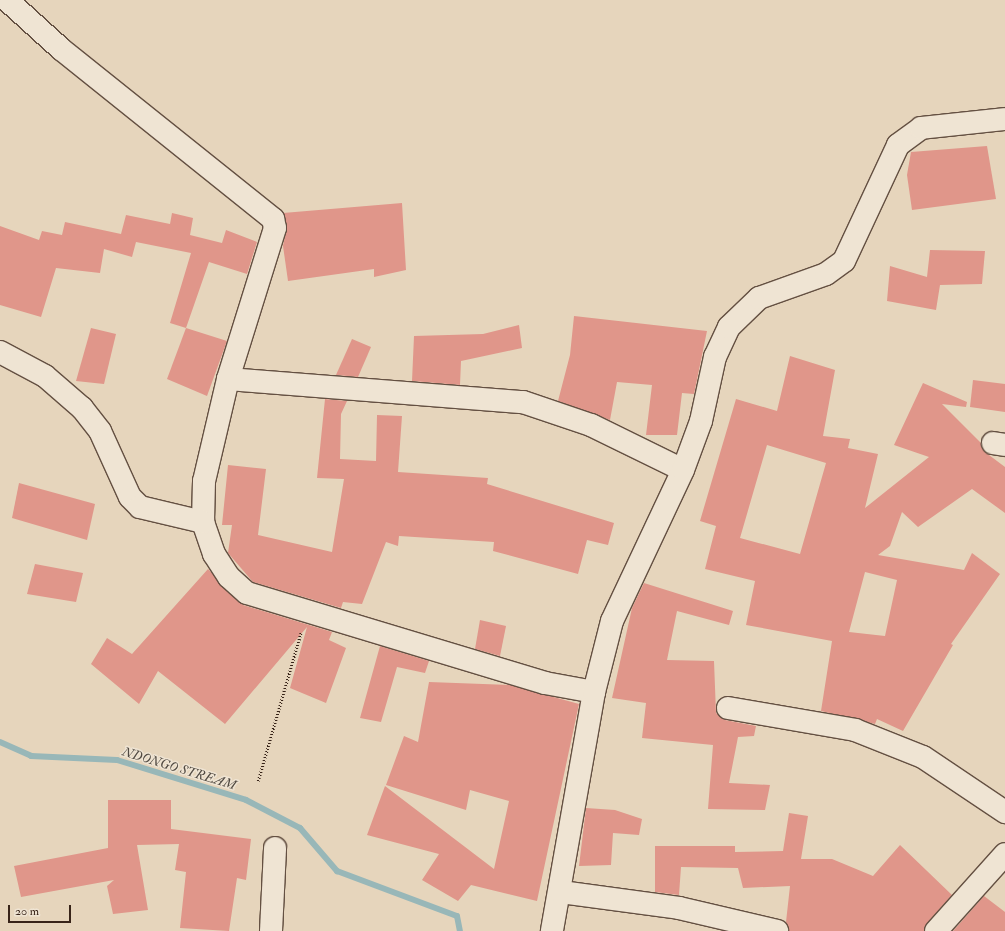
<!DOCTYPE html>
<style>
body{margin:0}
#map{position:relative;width:1005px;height:931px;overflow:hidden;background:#e6d5bc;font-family:"IM FELL Double Pica",serif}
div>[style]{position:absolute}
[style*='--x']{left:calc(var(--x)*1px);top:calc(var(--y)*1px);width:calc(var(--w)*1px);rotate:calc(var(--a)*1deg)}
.stream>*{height:6px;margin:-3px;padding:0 3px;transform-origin:3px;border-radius:3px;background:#98b7b8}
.building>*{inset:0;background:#e0968a}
.path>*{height:2.5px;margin-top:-1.25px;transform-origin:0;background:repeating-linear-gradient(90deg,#382419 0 1px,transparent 0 3px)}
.roads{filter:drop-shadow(1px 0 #645042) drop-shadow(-1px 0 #645042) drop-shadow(0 1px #645042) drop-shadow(0 -1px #645042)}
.street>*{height:22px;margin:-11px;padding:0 11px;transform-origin:11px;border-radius:11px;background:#efe4d3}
span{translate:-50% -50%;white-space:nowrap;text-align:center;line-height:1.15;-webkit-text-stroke:3px #efe4d3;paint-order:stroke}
.water-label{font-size:13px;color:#504941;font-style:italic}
.scale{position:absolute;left:8px;top:905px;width:63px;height:18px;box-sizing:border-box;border:2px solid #382419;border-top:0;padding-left:5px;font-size:12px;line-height:14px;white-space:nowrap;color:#382419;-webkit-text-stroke:3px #efe4d3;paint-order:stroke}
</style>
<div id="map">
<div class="stream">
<i style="--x:0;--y:742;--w:34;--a:24"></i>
<i style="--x:31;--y:756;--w:86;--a:2.7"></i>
<i style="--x:117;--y:760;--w:135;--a:17.2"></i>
<i style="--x:246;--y:800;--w:61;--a:27.4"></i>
<i style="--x:300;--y:828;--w:57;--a:49.3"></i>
<i style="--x:337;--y:871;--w:128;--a:20.6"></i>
<i style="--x:457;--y:916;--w:15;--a:79"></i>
</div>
<div class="building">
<i style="clip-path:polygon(987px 146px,996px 199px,912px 210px,907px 175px,911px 152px)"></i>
<i style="clip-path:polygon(402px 203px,406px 270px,374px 277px,374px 269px,288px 281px,283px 246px,287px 226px,283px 213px)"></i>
<i style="clip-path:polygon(172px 213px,193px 218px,190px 235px,222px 243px,226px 230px,257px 242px,247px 274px,209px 262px,186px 328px,170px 323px,191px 253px,136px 242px,132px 257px,104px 249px,100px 273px,56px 268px,41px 317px,0 305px,0 226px,39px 240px,42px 231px,62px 235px,65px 222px,121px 234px,126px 215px,170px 224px)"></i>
<i style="clip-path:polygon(930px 250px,985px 251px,982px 284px,940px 285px,936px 310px,887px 301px,890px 266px,927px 277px)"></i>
<i style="clip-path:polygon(574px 316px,707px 331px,694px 394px,682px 393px,677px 435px,646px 435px,652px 385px,617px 382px,610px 420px,558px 401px,570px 355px)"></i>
<i style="clip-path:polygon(519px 325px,522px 348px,461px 361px,460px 385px,412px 381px,414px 336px,483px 334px)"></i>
<i style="clip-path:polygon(91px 328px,116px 334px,104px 384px,76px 381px)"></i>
<i style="clip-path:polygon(186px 328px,227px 341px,207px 396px,167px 379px)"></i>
<i style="clip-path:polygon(352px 339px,371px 347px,358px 377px,336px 375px)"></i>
<i style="clip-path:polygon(evenodd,790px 356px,835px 370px,823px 436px,850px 439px,848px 448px,878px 454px,865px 508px,929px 457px,894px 445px,923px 383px,967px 402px,966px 407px,942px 404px,981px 443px,985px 452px,1005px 467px,1005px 513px,972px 489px,918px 527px,902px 512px,890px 546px,878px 555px,964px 570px,972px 553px,1000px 574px,951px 644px,953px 645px,903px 731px,877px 719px,875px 724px,821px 711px,832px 641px,746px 625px,755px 581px,705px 569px,716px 526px,700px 521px,736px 399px,777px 411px,790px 356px,767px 445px,826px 463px,800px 554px,740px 538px,767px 445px,790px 356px,865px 572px,897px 580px,885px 636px,849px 632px,865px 572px)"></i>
<i style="clip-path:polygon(973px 380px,1005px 384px,1005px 412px,970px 407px)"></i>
<i style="clip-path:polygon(325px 399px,347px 401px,341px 414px,340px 459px,376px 461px,377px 415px,402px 416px,398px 472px,488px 478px,487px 484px,614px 523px,608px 545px,587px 540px,578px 574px,493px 551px,494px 542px,399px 536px,398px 546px,386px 542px,362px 604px,343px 602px,341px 608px,253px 582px,228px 553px,232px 525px,222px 525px,228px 465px,266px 469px,258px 535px,332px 552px,344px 479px,317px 478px)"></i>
<i style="clip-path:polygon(19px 483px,95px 504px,87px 540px,12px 518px)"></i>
<i style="clip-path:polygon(35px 564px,83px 573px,76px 602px,27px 594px)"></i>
<i style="clip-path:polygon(208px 569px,243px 605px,332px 632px,329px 640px,346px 648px,326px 703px,290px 688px,307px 627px,225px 724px,158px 671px,139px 704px,91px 664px,107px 638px,132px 654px)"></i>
<i style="clip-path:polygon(644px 583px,733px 611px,729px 625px,677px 611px,667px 660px,714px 661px,716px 713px,725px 720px,756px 726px,754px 736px,738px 737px,729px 783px,770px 785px,765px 810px,708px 809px,713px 745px,642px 738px,646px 703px,612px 698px,632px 608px)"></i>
<i style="clip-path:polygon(480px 620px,506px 626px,500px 656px,475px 649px)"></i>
<i style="clip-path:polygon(380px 646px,429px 661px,425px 673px,397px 667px,381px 722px,360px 718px)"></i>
<i style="clip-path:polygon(429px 682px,510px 685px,579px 704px,537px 901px,471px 885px,458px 901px,422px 880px,439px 854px,367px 835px,385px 786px,494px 869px,509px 801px,470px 790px,466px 810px,386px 785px,404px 736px,418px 742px)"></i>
<i style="clip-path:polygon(108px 800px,171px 800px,171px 829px,251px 839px,246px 880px,237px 878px,229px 931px,180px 928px,186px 872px,175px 870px,179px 844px,137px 845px,148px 910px,113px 914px,107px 886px,114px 880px,21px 897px,14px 866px,108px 848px)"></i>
<i style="clip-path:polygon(586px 808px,615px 810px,642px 819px,639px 835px,613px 833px,611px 865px,579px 866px)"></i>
<i style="clip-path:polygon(789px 813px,808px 816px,801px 859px,832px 859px,873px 876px,900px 845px,952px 895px,927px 923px,924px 931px,789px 931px,786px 922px,790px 886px,743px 888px,738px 868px,681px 867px,679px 895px,655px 892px,655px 846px,735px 846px,735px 852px,783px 851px)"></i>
<i style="clip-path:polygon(984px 896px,1005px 912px,1005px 931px,953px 931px)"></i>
</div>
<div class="path">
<i style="--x:258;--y:781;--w:155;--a:-73.9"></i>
</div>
<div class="roads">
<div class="street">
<i style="--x:7;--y:0;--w:73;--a:42.2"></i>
<i style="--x:61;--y:49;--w:272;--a:38.7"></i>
<i style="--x:273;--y:219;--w:9;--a:77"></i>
<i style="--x:275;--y:228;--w:158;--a:107.3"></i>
<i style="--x:228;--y:379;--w:105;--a:103.2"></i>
<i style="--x:204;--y:481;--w:41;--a:91.4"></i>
<i style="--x:203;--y:522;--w:34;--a:71"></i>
<i style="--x:214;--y:554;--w:27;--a:57"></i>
<i style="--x:229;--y:577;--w:24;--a:42"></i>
<i style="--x:247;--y:593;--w:311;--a:16.8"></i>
<i style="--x:545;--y:683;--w:50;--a:10.4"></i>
<i style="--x:594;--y:692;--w:243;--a:100"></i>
<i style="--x:0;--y:352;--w:51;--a:28.1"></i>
<i style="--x:45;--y:376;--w:49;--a:40.9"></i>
<i style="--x:82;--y:408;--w:29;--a:52"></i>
<i style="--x:100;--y:431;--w:72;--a:65.6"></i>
<i style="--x:130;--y:497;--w:14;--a:45"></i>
<i style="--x:140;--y:507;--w:65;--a:13.4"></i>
<i style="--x:228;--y:379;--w:296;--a:4.5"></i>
<i style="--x:523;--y:402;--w:72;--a:18.7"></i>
<i style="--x:591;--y:425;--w:102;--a:26.1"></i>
<i style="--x:993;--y:443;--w:12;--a:9"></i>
<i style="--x:594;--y:692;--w:73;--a:-75.8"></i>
<i style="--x:612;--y:621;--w:167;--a:-64.8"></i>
<i style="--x:683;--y:470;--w:52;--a:-69.8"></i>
<i style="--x:701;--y:421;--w:66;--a:-77.7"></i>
<i style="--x:715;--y:357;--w:33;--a:-65"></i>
<i style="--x:729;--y:327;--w:42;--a:-44"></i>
<i style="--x:759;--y:298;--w:71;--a:-19.7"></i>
<i style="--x:826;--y:274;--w:22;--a:-36"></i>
<i style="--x:844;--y:261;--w:128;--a:-65"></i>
<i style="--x:898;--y:145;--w:29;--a:-36"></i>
<i style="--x:921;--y:128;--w:84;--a:-6.1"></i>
<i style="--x:728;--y:708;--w:129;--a:9.8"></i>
<i style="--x:855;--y:730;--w:73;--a:21.7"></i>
<i style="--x:923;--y:757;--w:99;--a:33.9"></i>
<i style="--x:561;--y:892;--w:119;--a:7.7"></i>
<i style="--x:679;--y:908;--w:101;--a:13.2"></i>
<i style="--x:271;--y:931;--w:83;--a:-87.2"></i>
<i style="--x:936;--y:931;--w:103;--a:-48.1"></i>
</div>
</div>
<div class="water-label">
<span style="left:179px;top:769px;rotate:17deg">NDONGO STREAM</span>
</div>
<div class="scale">20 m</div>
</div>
